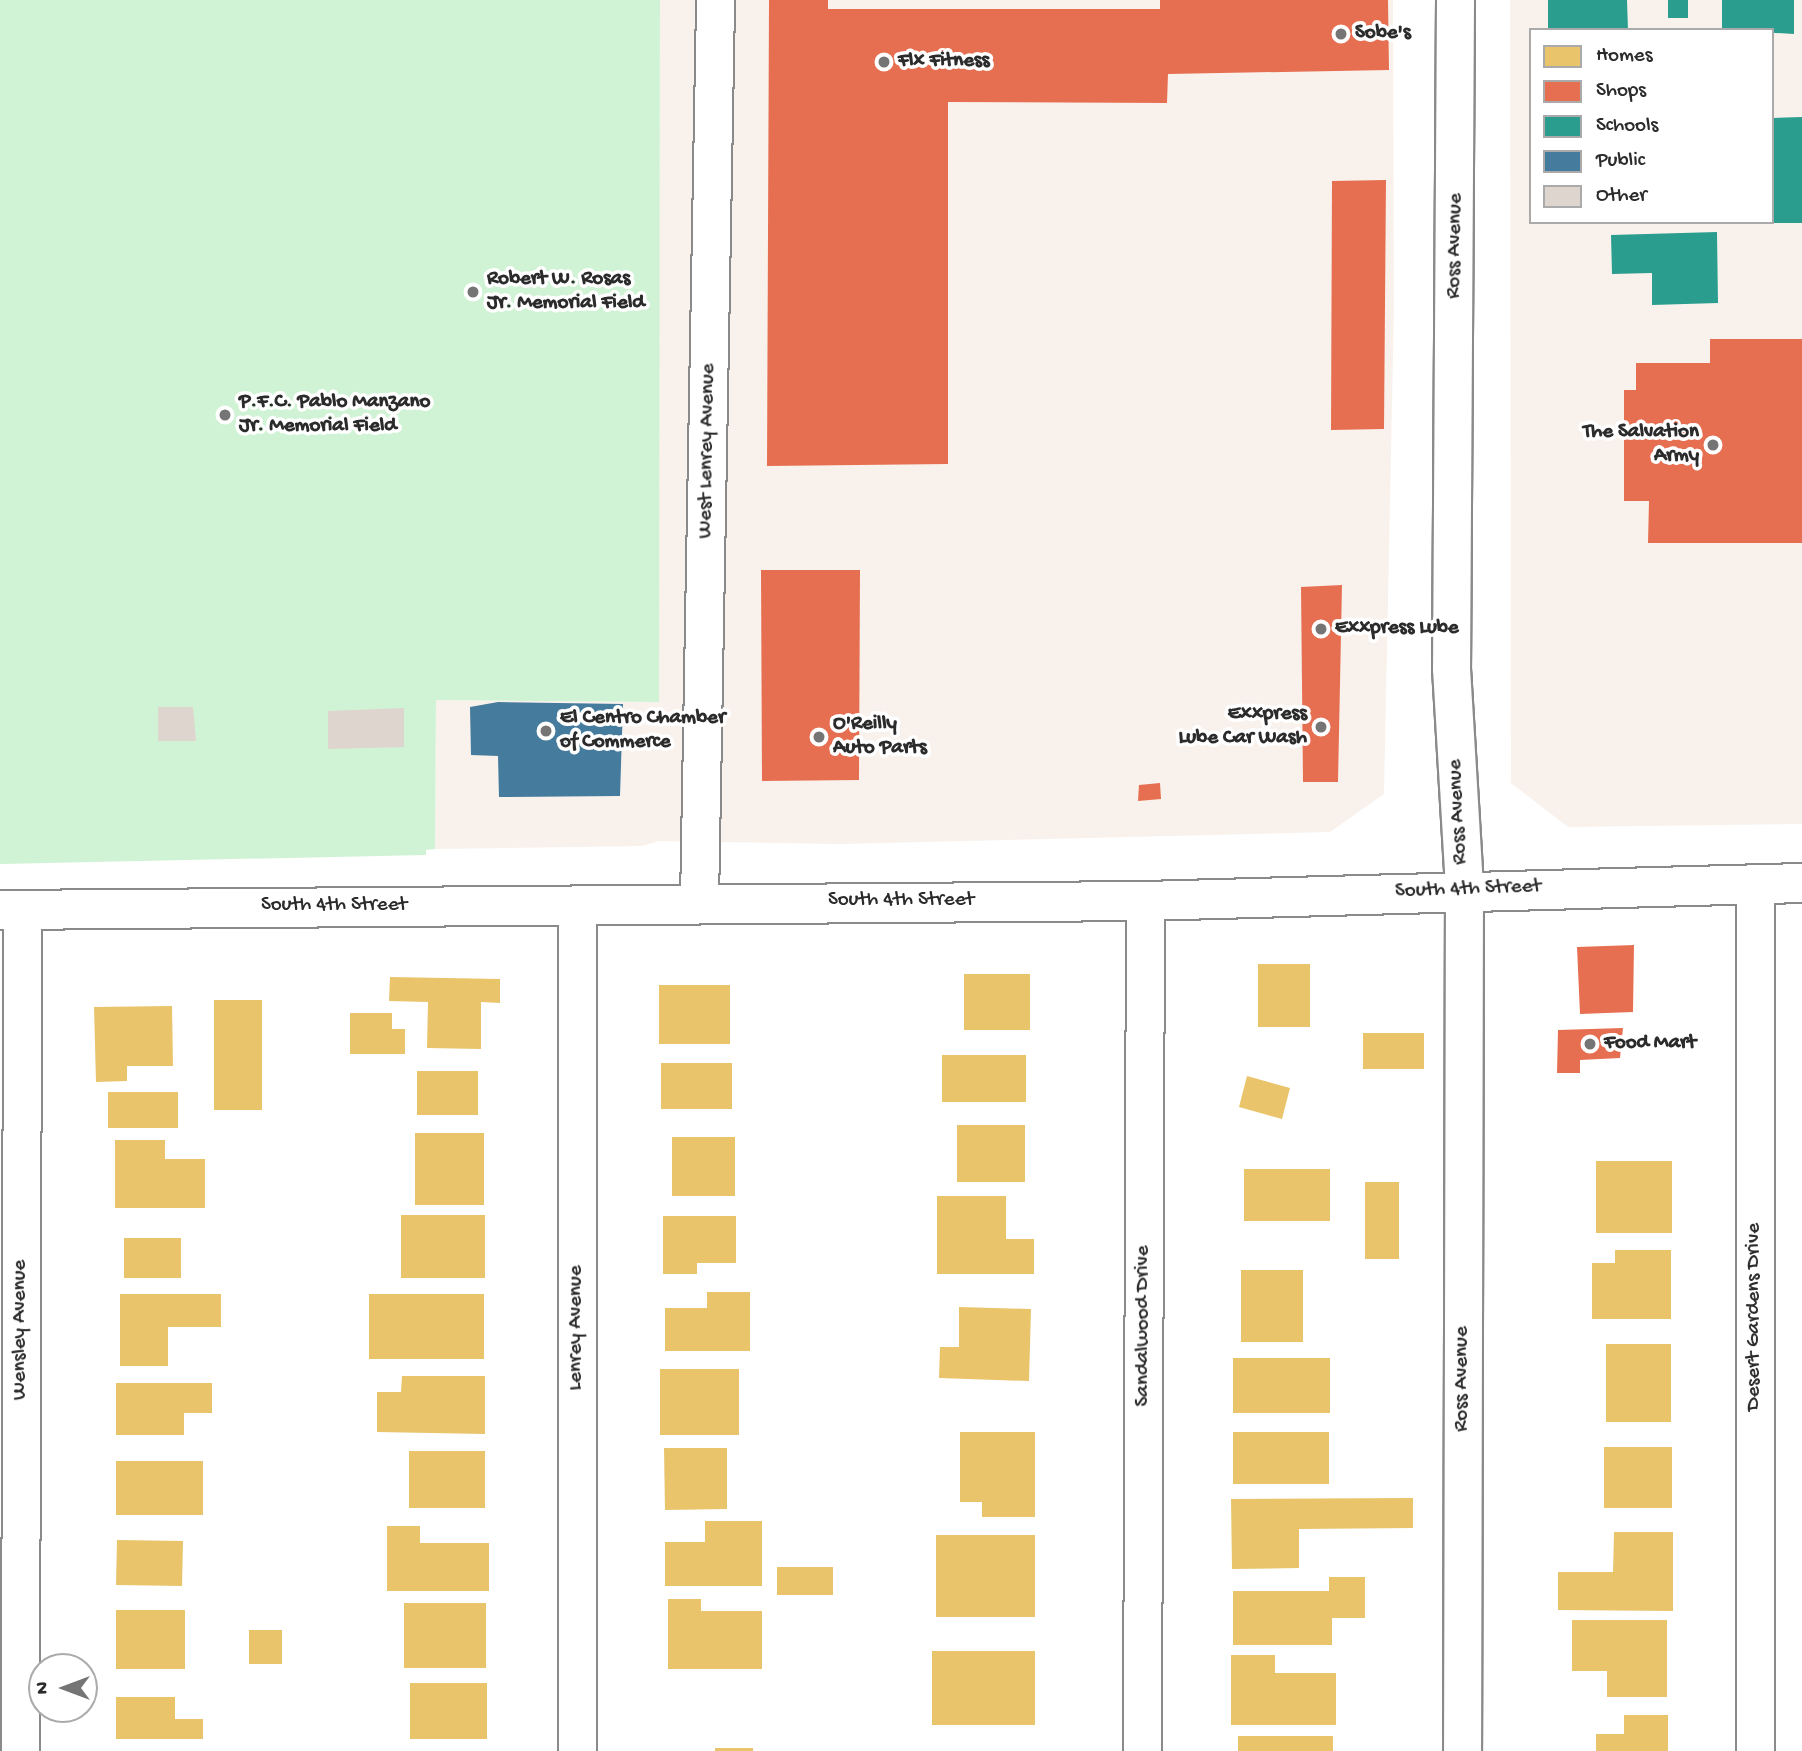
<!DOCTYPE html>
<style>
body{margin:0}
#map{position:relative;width:1802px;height:1751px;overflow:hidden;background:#fff;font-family:"Gochi Hand",sans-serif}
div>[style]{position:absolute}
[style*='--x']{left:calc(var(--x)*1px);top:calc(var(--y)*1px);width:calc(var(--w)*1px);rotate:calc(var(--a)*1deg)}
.built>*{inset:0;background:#f9f2ec}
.green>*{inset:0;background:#d1f3d5}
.homes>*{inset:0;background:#e9c46a}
.shops>*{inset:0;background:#e76f51}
.schools>*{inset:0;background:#2a9d8f}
.public>*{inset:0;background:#457b9d}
.building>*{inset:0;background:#ddd5ce}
.roads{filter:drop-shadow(2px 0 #8a8a8a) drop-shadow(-2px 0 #8a8a8a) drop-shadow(0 2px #8a8a8a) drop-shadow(0 -2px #8a8a8a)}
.minor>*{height:37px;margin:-18.5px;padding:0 18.5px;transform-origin:18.5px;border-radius:18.5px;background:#fff}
.major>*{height:38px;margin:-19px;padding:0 19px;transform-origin:19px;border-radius:19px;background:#fff}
.dots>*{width:19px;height:19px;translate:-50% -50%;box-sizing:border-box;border:4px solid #fff;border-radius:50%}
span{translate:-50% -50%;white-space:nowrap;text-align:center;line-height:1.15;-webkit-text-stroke:7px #fff;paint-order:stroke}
.poi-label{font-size:21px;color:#2b2b2b;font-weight:700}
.left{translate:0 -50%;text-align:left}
.right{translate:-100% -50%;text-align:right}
.street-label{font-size:21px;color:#2b2b2b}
.legend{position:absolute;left:1529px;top:28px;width:245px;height:196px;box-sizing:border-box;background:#fff;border:2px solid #aaa;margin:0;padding:9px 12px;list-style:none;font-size:21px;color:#2b2b2b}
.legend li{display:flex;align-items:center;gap:14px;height:35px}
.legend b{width:35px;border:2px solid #aaa}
.north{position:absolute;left:28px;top:1653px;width:70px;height:70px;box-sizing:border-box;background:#fff;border:2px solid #aaa;border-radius:50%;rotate:270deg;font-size:19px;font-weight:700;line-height:28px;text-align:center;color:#2b2b2b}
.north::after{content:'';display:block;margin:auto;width:24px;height:32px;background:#757575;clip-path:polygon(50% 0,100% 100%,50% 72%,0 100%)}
</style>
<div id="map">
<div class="built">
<i style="clip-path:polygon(660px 0,1393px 0,1394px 308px,1384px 794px,1330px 832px,839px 844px,658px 841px,643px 846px,435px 849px,436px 700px,658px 702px)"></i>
<i style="clip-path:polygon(evenodd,1510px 0,1802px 0,1802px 824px,1568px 827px,1511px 783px,1510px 0,1531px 30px,1772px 30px,1772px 222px,1531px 222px,1531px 30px)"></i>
</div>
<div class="green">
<i style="clip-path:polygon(0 0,660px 0,659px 702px,436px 700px,435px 849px,426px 850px,426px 855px,0 864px)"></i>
</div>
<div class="homes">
<i style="clip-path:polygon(1258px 964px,1310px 964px,1310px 1027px,1258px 1027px)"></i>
<i style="clip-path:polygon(964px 974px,1030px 974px,1030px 1030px,964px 1030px)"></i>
<i style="clip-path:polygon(390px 977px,500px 979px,500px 1003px,481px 1002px,481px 1049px,427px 1048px,428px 1002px,389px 1001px)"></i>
<i style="clip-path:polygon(659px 985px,730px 985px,730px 1044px,659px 1044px)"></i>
<i style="clip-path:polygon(214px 1000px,262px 1000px,262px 1110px,214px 1110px)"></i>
<i style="clip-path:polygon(172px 1006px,173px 1066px,127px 1066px,127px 1081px,96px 1082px,94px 1007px)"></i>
<i style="clip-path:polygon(350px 1013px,392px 1013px,392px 1029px,405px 1029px,405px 1054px,350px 1054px)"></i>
<i style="clip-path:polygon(1363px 1033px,1424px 1033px,1424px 1069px,1363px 1069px)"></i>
<i style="clip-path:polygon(942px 1055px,1026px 1055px,1026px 1102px,942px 1102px)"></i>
<i style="clip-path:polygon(661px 1063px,732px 1063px,732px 1109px,661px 1109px)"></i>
<i style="clip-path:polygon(417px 1071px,478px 1071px,478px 1115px,417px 1115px)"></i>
<i style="clip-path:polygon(1247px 1076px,1290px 1088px,1282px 1119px,1239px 1107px)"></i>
<i style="clip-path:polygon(108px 1092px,178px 1092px,178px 1128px,108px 1128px)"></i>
<i style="clip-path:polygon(957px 1125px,1025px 1125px,1025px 1182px,957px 1182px)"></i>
<i style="clip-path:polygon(415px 1133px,484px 1133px,484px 1205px,415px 1205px)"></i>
<i style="clip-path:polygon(672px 1137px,735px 1137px,735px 1196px,672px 1196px)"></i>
<i style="clip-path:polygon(115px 1140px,165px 1140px,165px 1159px,205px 1159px,205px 1208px,115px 1208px)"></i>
<i style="clip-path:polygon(1596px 1161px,1672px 1161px,1672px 1233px,1596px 1233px)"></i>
<i style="clip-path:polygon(1244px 1169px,1330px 1169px,1330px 1221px,1244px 1221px)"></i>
<i style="clip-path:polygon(1365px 1182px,1399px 1182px,1399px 1259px,1365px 1259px)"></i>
<i style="clip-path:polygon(937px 1196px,1006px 1196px,1006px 1239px,1034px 1239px,1034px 1274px,937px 1274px)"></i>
<i style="clip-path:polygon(401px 1215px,485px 1215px,485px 1278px,401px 1278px)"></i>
<i style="clip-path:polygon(663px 1216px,736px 1216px,736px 1263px,697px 1263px,697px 1274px,663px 1274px)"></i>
<i style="clip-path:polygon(124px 1238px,181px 1238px,181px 1278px,124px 1278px)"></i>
<i style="clip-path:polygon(1615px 1250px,1671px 1250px,1671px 1319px,1592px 1319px,1592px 1263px,1615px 1263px)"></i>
<i style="clip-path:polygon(1241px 1270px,1303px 1270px,1303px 1342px,1241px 1342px)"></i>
<i style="clip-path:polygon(707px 1292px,750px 1292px,750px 1351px,665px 1351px,665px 1308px,707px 1308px)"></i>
<i style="clip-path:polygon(120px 1294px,221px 1294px,221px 1327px,168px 1327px,168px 1366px,120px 1366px)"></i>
<i style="clip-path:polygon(369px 1294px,484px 1294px,484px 1359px,369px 1359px)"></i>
<i style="clip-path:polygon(959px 1307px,1031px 1309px,1029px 1381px,939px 1378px,940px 1347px,959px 1347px)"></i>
<i style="clip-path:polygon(1606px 1344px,1671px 1344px,1671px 1422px,1606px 1422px)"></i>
<i style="clip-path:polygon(1233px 1358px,1330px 1358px,1330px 1413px,1233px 1413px)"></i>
<i style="clip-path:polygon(660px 1369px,739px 1369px,739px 1435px,660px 1435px)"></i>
<i style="clip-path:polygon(402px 1376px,485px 1376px,485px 1434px,377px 1432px,377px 1392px,401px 1392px)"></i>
<i style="clip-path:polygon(116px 1383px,212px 1383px,212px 1413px,184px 1413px,184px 1435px,116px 1435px)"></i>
<i style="clip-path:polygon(960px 1432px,1035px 1432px,1035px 1517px,982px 1517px,982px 1502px,960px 1502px)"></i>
<i style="clip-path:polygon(1233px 1432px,1329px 1432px,1329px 1484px,1233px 1484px)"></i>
<i style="clip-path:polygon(1604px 1447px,1672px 1447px,1672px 1508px,1604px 1508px)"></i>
<i style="clip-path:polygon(664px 1448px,727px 1448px,727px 1509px,665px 1510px)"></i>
<i style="clip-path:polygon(409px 1451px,485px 1451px,485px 1508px,409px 1508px)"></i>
<i style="clip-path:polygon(116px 1461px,203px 1461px,203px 1515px,116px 1515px)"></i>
<i style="clip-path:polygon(1413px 1498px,1413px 1528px,1299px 1529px,1299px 1568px,1232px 1569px,1231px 1499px)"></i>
<i style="clip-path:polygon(705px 1521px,762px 1521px,762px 1586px,665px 1586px,665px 1542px,705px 1542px)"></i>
<i style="clip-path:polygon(387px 1526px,420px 1526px,420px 1543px,489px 1543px,489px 1591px,387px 1591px)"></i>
<i style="clip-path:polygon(1614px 1532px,1673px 1532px,1673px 1611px,1558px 1610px,1558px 1572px,1613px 1572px)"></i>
<i style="clip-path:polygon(936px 1535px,1035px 1535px,1035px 1617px,936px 1617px)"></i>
<i style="clip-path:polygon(117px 1540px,183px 1541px,182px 1586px,116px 1585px)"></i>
<i style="clip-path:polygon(777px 1567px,833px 1567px,833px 1595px,777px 1595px)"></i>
<i style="clip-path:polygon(1329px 1577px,1365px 1577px,1365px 1618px,1332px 1618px,1332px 1645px,1233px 1645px,1233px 1591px,1329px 1591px)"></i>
<i style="clip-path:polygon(668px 1599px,701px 1599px,701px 1611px,762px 1611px,762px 1669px,668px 1669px)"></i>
<i style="clip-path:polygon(404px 1603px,486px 1603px,486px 1668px,404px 1668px)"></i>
<i style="clip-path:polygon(116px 1610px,185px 1610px,185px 1669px,116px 1669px)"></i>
<i style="clip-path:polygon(1572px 1620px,1667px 1620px,1667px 1697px,1607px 1697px,1607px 1671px,1572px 1671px)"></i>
<i style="clip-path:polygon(249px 1630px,282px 1630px,282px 1664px,249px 1664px)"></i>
<i style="clip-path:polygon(932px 1651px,1035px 1651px,1035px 1725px,932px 1725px)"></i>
<i style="clip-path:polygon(1231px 1655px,1275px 1655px,1275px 1673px,1336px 1673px,1336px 1725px,1231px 1725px)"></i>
<i style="clip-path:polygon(410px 1683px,487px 1683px,487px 1739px,410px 1739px)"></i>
<i style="clip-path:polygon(116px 1697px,175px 1697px,175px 1719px,203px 1719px,203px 1739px,116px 1739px)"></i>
<i style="clip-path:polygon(1624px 1715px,1668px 1715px,1668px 1751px,1596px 1751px,1596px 1734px,1624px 1734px)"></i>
<i style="clip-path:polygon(1238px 1736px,1333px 1736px,1333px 1751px,1238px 1751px)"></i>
<i style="clip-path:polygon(715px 1748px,753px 1748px,753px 1751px,715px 1751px)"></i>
</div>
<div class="shops">
<i style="clip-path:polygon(769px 0,828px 0,828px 9px,1160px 9px,1160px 0,1388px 0,1389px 70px,1168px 74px,1167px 103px,948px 102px,948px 464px,767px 466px)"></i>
<i style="clip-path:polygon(1386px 180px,1384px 429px,1331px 430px,1332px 181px)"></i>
<i style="clip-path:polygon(1710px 339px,1802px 339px,1802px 543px,1648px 543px,1649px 501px,1624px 501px,1624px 390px,1636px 390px,1636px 363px,1710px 363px)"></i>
<i style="clip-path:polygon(761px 570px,860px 570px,859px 780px,762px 781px)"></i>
<i style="clip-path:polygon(1342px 585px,1338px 782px,1303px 782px,1301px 587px)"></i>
<i style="clip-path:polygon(1160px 783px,1161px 799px,1138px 801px,1139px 785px)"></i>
<i style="clip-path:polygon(1634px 945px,1633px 1012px,1580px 1014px,1577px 947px)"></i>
<i style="clip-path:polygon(1623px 1028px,1620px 1058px,1580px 1060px,1580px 1073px,1557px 1073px,1558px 1030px)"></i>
</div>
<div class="schools">
<i style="clip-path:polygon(1548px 0,1627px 0,1628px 30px,1548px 30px)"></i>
<i style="clip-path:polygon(1668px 0,1688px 0,1688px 18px,1668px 18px)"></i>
<i style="clip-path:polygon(1722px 0,1794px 0,1794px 34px,1722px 30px)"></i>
<i style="clip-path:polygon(1802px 117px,1802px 223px,1772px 223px,1772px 118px)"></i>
<i style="clip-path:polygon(1717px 232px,1718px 303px,1652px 305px,1652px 273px,1612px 274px,1611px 235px)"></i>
</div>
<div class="public">
<i style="clip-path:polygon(498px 702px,623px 704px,620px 796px,499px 797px,498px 756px,471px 755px,470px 707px)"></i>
</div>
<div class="building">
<i style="clip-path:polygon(158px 707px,193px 707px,196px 741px,158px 741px)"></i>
<i style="clip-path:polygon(404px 708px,404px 747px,328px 749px,328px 711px)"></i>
</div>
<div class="roads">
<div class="minor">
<i style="--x:1455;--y:0;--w:668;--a:90.34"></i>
<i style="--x:1451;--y:668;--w:222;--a:86.6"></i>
<i style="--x:1464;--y:890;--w:861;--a:90.13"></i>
<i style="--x:1755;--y:884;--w:867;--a:90"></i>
<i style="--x:699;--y:902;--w:902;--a:-88.98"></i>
<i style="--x:20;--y:1751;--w:841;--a:-89.86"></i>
<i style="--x:577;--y:1751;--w:847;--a:-90"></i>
<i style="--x:1142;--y:1751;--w:850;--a:-89.8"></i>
</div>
<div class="major">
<i style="--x:0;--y:910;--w:1145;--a:-0.45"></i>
<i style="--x:1145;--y:901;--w:657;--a:-1.57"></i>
</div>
</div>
<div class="dots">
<i style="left:1341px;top:34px;background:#757575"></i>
<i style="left:884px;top:62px;background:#757575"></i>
<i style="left:473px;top:292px;background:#757575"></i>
<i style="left:225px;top:415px;background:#757575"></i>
<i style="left:1713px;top:445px;background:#757575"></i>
<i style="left:1321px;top:629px;background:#757575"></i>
<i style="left:1321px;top:727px;background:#757575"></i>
<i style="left:546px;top:731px;background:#757575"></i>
<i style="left:819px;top:737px;background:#757575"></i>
<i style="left:1590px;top:1044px;background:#757575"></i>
</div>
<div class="poi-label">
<span class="left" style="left:1355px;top:34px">Sobe's</span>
<span class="left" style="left:898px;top:62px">Flx Fitness</span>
<span class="left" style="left:487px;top:292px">Robert W. Rosas<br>Jr. Memorial Field</span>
<span class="left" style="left:239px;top:415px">P.F.C. Pablo Manzano<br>Jr. Memorial Field</span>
<span class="right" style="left:1699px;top:445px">The Salvation<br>Army</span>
<span class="left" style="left:1335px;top:629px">Exxpress Lube</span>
<span class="right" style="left:1307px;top:727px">Exxpress<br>Lube Car Wash</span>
<span class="left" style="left:560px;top:731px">El Centro Chamber<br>of Commerce</span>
<span class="left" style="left:833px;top:737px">O'Reilly<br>Auto Parts</span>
<span class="left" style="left:1604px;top:1044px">Food Mart</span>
</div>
<div class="street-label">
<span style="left:1456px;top:246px;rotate:-89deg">Ross Avenue</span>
<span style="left:708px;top:451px;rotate:-89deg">West Lenrey Avenue</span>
<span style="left:1459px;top:812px;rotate:-93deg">Ross Avenue</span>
<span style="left:1468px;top:890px;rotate:-2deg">South 4th Street</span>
<span style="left:901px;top:901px">South 4th Street</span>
<span style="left:334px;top:906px">South 4th Street</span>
<span style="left:1755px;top:1317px;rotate:-90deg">Desert Gardens Drive</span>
<span style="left:1144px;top:1326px;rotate:-90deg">Sandalwood Drive</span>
<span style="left:577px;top:1328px;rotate:-90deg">Lenrey Avenue</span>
<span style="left:21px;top:1330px;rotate:-90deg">Wensley Avenue</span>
<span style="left:1463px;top:1379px;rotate:-90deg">Ross Avenue</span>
</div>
<ul class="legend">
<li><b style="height:19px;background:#e9c46a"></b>Homes</li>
<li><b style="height:19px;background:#e76f51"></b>Shops</li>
<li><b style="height:19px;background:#2a9d8f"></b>Schools</li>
<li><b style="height:19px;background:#457b9d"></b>Public</li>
<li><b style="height:19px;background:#ddd5ce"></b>Other</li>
</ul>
<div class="north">N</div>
</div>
